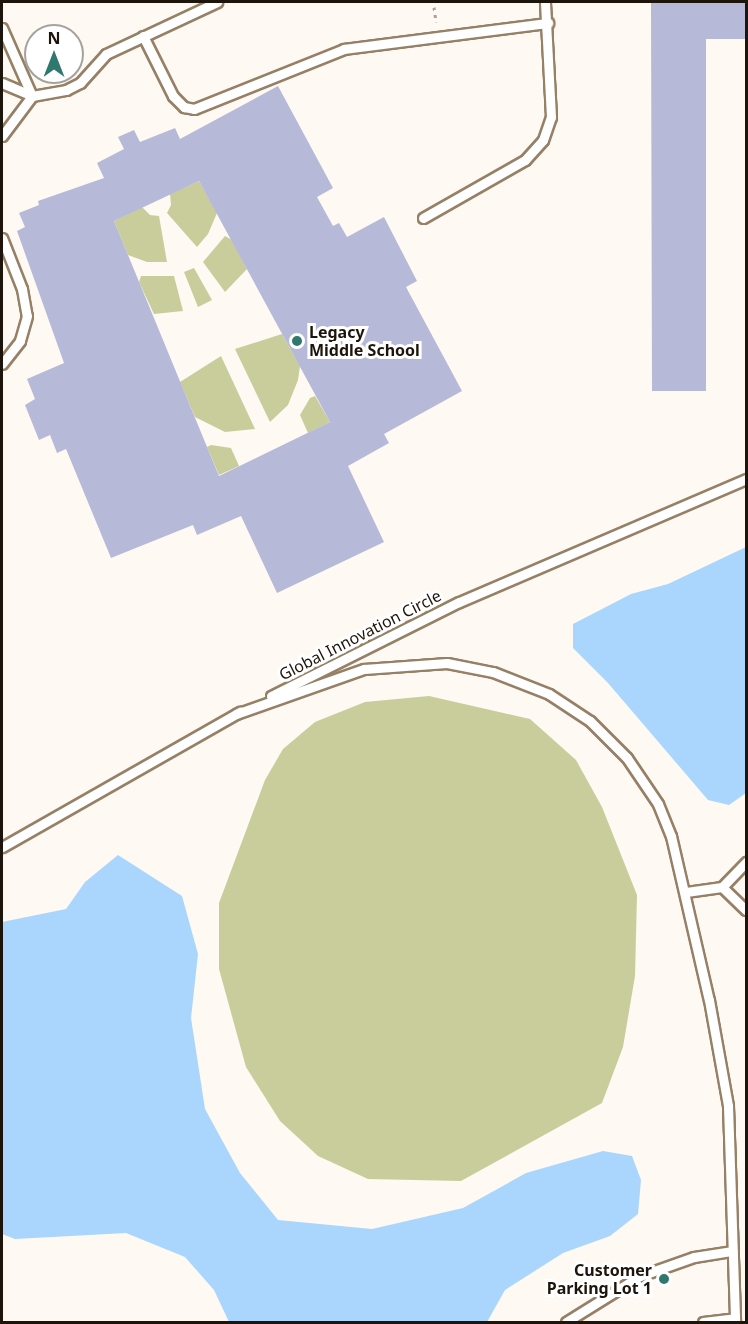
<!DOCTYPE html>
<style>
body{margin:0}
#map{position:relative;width:748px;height:1324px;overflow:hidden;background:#fef9f3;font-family:"Noto Sans",sans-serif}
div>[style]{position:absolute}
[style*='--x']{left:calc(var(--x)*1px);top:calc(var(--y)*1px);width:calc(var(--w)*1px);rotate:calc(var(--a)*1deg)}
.green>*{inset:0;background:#c9cd9b}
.water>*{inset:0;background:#aad6fe}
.building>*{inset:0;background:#b7b9d9}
.path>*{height:3px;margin-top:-1.5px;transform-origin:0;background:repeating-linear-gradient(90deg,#a8a29a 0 3px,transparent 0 7.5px)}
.roads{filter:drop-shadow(2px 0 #968066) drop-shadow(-2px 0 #968066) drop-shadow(0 2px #968066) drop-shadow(0 -2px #968066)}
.lane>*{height:9px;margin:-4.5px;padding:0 4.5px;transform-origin:4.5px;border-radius:4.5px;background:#fff}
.dots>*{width:16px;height:16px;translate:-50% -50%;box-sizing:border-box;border:3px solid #fff;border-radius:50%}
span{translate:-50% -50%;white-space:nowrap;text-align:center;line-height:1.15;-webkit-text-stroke:6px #fff;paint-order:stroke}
.poi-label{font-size:16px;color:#1d150b;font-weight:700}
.left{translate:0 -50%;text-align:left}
.right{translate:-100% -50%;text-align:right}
.street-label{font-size:16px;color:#1d150b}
.frame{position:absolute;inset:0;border:3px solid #1d150b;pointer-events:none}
.north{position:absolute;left:24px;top:24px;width:60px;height:60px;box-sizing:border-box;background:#fff;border:2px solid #a5a19d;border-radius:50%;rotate:0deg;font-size:16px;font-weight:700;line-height:24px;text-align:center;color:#1d150b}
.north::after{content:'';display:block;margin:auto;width:21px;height:27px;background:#30776f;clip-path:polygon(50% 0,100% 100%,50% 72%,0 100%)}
</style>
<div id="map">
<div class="green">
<i style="clip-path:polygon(199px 181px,217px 213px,208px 234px,197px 247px,167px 213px,171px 205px,170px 194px)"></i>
<i style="clip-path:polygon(142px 207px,150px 215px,159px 216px,167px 262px,147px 262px,128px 255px,114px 221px)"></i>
<i style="clip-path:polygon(225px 236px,232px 240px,247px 269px,225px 292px,203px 262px)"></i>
<i style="clip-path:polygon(194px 268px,212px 300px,198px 307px,184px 272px)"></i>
<i style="clip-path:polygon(141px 276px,174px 276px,183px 311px,154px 314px,139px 282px)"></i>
<i style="clip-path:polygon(282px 334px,300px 366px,298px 380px,288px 405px,270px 422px,235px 349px)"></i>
<i style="clip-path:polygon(221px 356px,255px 429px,225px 432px,195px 417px,180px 382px)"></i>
<i style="clip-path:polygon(315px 396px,330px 422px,308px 433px,300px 415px,310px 398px)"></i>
<i style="clip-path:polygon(211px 445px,231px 448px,239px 466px,219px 475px,207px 447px)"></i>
<i style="clip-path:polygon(429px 696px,530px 719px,576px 760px,602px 807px,637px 895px,635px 976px,623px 1047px,602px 1103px,461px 1181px,368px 1179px,318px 1156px,280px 1121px,246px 1067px,219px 969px,219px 903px,265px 780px,283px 749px,315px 722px,365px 702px)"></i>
</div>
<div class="water">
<i style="clip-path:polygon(746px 547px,746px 793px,729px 805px,708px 800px,608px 683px,573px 648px,573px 624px,631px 594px,668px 584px)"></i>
<i style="clip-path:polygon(118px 855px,182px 896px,198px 954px,191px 1018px,205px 1109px,240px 1173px,278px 1220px,372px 1229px,463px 1208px,526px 1173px,603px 1151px,632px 1156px,641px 1180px,638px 1214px,610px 1236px,563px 1253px,505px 1290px,487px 1322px,229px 1322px,214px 1290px,185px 1257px,126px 1233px,15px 1239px,2px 1234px,2px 922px,66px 909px,85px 882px)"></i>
</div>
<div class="building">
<i style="clip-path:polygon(651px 2px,747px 2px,747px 39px,706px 39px,706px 391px,652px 391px)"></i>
<i style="clip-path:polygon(evenodd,278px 86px,333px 188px,317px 197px,333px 226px,339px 223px,347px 237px,384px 217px,417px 281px,406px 287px,462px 391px,384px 434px,389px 443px,348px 466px,384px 542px,277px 593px,241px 516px,197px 535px,193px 525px,111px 558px,66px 449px,57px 453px,50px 435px,39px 440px,25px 405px,35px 399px,27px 379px,64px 363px,17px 231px,25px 227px,19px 213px,39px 205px,38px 201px,104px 178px,97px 163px,124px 149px,118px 137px,134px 130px,140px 142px,175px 128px,180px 139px,278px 86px,199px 181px,330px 422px,219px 476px,114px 221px,199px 181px)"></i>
</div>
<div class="path">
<i style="--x:434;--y:7;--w:15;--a:82"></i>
</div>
<div class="roads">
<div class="lane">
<i style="--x:2;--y:28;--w:74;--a:66.2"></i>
<i style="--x:143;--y:36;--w:67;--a:63.4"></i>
<i style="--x:173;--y:96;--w:16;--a:45"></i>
<i style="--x:184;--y:107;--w:10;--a:11"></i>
<i style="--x:194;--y:109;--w:162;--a:-21.8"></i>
<i style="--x:344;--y:49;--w:206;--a:-7.3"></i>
<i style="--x:2;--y:83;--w:33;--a:23"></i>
<i style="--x:32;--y:96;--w:35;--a:-10"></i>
<i style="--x:66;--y:90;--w:16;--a:-27"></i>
<i style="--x:80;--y:83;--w:39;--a:-48"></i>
<i style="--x:106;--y:54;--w:123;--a:-25.1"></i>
<i style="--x:2;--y:136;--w:50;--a:-53.1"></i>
<i style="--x:423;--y:218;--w:117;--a:-29.6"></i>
<i style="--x:525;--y:160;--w:27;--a:-48"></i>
<i style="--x:543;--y:140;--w:24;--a:-71"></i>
<i style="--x:551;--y:117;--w:115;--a:-93"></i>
<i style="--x:2;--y:238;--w:55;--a:68.6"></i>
<i style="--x:22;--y:289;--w:27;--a:80"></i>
<i style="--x:27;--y:316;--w:26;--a:106"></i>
<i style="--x:20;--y:341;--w:29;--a:128"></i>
<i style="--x:271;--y:696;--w:210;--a:-26.6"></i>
<i style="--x:459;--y:602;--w:312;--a:-23.2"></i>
<i style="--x:236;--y:714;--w:136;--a:-19.4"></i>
<i style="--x:364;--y:669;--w:83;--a:-4.1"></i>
<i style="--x:447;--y:663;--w:47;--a:11.1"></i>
<i style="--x:493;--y:672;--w:60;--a:21.4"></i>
<i style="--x:549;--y:694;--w:49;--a:33.4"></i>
<i style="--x:590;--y:721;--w:52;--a:45"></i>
<i style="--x:627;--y:758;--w:55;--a:56"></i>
<i style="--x:658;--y:804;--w:35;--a:68"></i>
<i style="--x:671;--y:836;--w:168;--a:77"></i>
<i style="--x:709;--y:1000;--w:108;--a:79.8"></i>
<i style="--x:728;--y:1106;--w:216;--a:88.1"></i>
<i style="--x:2;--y:847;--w:274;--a:-29.6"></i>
<i style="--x:722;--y:887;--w:33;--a:44"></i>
<i style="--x:686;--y:892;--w:36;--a:-8"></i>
<i style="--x:722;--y:887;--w:35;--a:-46"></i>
<i style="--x:566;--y:1322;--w:87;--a:-31.9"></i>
<i style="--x:640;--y:1276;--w:57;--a:-19.4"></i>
<i style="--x:694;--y:1257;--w:39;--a:-9"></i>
<i style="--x:703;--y:1322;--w:32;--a:-7"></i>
</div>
</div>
<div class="dots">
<i style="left:297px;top:341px;background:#30776f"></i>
<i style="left:664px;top:1279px;background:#30776f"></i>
</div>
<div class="poi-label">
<span class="left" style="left:309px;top:341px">Legacy<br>Middle School</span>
<span class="right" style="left:652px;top:1279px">Customer<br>Parking Lot 1</span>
</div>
<div class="street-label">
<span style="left:360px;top:635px;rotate:-27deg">Global Innovation Circle</span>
</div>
<div class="frame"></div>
<div class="north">N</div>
</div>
